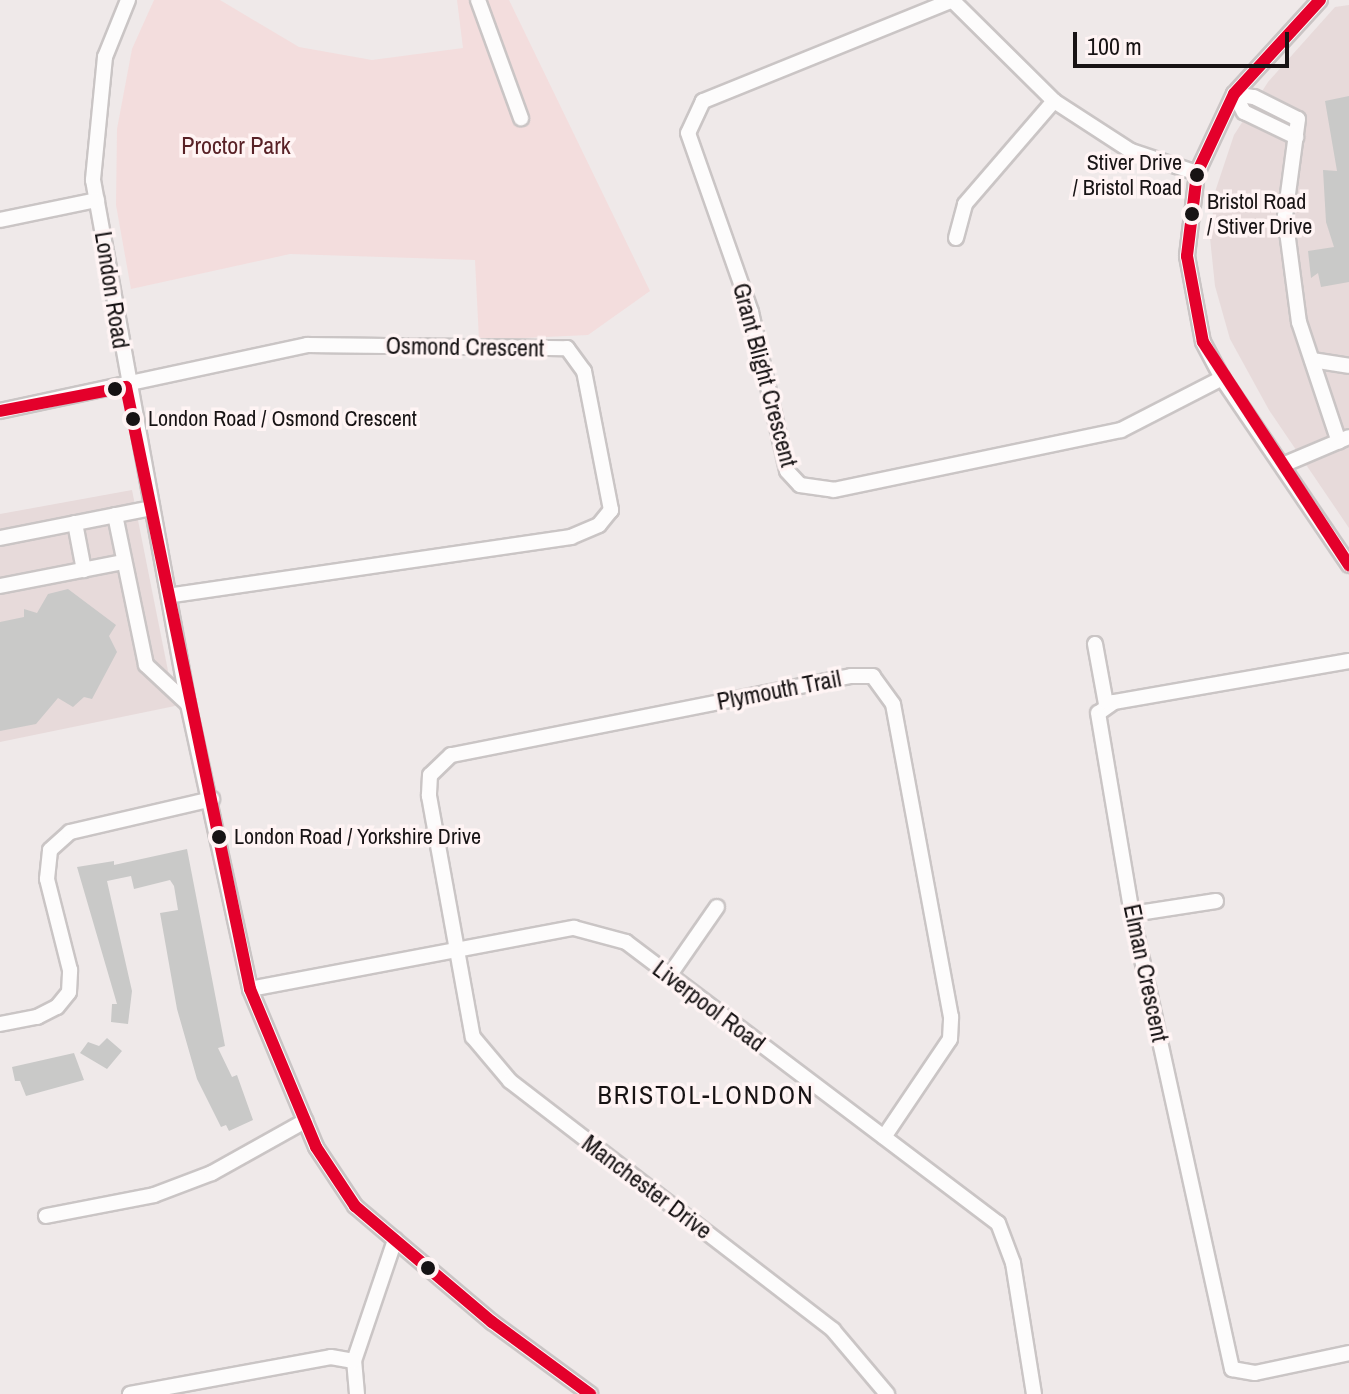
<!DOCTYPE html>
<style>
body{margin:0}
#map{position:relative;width:1349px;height:1394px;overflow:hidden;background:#efe9e9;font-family:"Archivo Narrow",sans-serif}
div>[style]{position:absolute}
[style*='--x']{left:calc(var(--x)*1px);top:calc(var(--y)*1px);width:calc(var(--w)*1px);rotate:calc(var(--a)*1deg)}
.built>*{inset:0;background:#e7dada}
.green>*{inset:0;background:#f3dddd}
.building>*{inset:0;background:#c9c9c8}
.roads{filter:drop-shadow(2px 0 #cac5c5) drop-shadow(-2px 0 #cac5c5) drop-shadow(0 2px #cac5c5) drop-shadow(0 -2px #cac5c5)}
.minor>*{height:14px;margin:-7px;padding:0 7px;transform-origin:7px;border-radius:7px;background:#fdfcfc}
.bus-1>*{height:12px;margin:-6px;padding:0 6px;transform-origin:6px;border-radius:6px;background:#e4002b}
.dots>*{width:22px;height:22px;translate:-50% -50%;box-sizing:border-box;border:4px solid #fff4f4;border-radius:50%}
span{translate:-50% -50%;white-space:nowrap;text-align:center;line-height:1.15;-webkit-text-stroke:7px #fff4f4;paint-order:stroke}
.bus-label{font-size:22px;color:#171314}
.right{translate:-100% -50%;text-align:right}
.left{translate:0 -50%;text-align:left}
.park-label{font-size:24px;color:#582126}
.street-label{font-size:24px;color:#171314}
.neighbourhood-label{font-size:26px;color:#171314;letter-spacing:2px}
.scale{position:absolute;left:1073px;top:32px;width:216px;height:36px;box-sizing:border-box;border:4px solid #171314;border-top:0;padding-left:10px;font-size:24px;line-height:28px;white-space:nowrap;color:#171314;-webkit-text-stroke:6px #fff4f4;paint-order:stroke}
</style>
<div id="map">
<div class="built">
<i style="clip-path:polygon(1349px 5px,1349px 528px,1269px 410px,1230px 339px,1215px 286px,1210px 238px,1215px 192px,1234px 135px,1268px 82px,1335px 7px)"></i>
<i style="clip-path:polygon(132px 490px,175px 706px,0 742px,0 514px)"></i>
</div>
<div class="green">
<i style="clip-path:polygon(154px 0,220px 0,299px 47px,372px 60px,463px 48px,457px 0,509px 0,650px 291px,588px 335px,479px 340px,475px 260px,290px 254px,131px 289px,116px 205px,117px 129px,132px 49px)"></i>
</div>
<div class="building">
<i style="clip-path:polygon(1349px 96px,1349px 282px,1321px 287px,1318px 273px,1311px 278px,1308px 251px,1334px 247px,1326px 222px,1323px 170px,1337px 171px,1325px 101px)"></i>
<i style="clip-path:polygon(68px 589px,116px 625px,109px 636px,117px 652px,92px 699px,84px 697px,73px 707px,58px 698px,36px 724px,0 731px,0 622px,24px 617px,24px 609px,37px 613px,48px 594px)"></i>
<i style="clip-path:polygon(187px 849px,225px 1046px,218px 1048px,232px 1077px,237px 1075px,253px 1120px,229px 1131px,226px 1125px,221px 1127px,197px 1079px,177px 1009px,160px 913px,178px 910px,174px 886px,170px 880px,134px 889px,131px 876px,107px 881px,132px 991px,128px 1024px,111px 1022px,112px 1004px,117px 1004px,77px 867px,114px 861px,114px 865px)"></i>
<i style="clip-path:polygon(107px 1038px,122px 1051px,107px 1069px,80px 1053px,88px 1042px,99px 1046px)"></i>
<i style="clip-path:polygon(74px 1053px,84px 1080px,26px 1096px,20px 1081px,15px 1081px,12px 1067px)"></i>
</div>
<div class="roads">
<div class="minor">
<i style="--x:128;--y:0;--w:61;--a:112"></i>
<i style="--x:105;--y:57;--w:124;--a:95.6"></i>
<i style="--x:93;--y:180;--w:533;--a:79.72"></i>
<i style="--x:188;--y:704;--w:292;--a:77.7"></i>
<i style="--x:250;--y:989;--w:171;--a:67.3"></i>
<i style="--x:316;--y:1147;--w:71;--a:56.5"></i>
<i style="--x:355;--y:1206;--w:180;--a:40.3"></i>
<i style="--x:492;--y:1322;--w:122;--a:36.3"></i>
<i style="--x:478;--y:0;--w:126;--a:70"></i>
<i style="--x:952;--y:0;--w:144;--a:44.7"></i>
<i style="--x:1054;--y:101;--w:92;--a:33"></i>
<i style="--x:1131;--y:151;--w:70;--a:18.4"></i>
<i style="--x:953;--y:0;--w:270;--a:158"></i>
<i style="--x:703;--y:101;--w:35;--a:115"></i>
<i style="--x:688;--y:133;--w:190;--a:70.6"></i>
<i style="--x:751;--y:312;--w:163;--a:77.2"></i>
<i style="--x:787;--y:471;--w:19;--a:47"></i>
<i style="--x:800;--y:485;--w:34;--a:8"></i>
<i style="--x:834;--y:490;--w:293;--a:-11.8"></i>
<i style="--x:1121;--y:430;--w:114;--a:-27.2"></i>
<i style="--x:1320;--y:0;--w:127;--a:132.5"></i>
<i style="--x:1234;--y:94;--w:87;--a:115.1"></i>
<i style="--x:1197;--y:173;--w:84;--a:96.9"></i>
<i style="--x:1187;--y:256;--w:87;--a:79.5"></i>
<i style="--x:1203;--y:342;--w:41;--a:62.2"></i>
<i style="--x:1222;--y:378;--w:226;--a:55.8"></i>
<i style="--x:1234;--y:94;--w:20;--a:9"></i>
<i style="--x:1254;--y:97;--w:49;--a:26.6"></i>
<i style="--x:1298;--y:119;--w:98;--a:97.6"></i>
<i style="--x:1285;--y:216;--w:107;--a:82.5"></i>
<i style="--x:1299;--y:322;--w:126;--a:71.6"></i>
<i style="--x:1234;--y:94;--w:21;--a:61"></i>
<i style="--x:1244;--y:112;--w:58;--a:25.7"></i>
<i style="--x:0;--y:220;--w:99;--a:-11.7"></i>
<i style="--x:956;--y:238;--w:35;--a:-75"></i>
<i style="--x:965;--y:204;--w:136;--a:-49.2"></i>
<i style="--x:1312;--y:360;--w:37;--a:9"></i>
<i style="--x:0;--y:411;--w:314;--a:-12.1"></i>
<i style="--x:307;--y:345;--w:260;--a:0.7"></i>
<i style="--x:567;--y:348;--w:29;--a:54"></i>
<i style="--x:584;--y:371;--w:142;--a:79"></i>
<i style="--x:611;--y:510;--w:19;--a:129"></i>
<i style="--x:599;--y:525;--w:30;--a:157"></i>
<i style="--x:571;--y:537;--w:406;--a:171.7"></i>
<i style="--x:1285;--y:464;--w:69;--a:-22.9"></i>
<i style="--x:115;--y:515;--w:153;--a:78.3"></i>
<i style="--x:146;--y:665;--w:57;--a:42.9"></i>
<i style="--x:75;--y:523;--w:48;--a:79.2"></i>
<i style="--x:0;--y:538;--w:154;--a:-11.2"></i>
<i style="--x:0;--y:586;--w:126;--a:-11"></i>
<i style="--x:1095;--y:644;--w:61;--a:79.6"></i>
<i style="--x:1349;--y:661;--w:239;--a:170.1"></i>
<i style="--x:1114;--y:702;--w:19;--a:145"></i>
<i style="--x:1098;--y:713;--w:204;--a:80.4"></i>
<i style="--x:1132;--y:914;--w:466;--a:77.6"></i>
<i style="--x:1232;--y:1369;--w:23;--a:10"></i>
<i style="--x:1255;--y:1373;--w:96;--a:-12"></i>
<i style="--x:1132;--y:914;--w:85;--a:-8.8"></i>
<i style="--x:669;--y:976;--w:84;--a:-55.2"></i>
<i style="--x:250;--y:989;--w:330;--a:-10.7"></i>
<i style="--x:574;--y:928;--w:54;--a:15.1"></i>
<i style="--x:626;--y:942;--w:466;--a:37.1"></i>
<i style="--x:998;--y:1223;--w:43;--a:69.4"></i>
<i style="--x:1013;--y:1263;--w:133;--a:80.9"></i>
<i style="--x:0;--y:1024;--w:38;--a:-11"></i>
<i style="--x:37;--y:1017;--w:22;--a:-27"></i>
<i style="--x:57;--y:1007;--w:19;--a:-51"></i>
<i style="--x:69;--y:992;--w:22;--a:-87"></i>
<i style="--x:70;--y:970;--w:94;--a:-104.2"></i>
<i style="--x:47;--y:879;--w:29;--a:-84"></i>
<i style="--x:50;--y:850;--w:27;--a:-42"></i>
<i style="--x:70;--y:832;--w:146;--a:-13.1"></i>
<i style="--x:884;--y:1137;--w:118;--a:-56"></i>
<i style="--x:950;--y:1039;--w:22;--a:-87"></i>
<i style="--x:951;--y:1017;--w:318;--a:-100.5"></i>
<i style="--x:893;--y:704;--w:34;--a:-126"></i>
<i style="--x:873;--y:676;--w:22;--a:180"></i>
<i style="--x:851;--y:676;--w:408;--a:168.8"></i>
<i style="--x:451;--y:755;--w:29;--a:136"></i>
<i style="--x:430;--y:775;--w:21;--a:93"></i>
<i style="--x:429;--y:796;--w:245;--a:79.7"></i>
<i style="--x:473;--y:1037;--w:57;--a:49.9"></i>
<i style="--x:510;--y:1081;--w:408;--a:37.6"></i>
<i style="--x:833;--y:1330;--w:84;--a:49.8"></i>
<i style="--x:46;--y:1216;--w:110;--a:-11"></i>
<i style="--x:154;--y:1195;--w:62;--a:-20.8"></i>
<i style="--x:212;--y:1173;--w:107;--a:-29.2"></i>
<i style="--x:130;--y:1394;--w:204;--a:-10.4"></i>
<i style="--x:331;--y:1357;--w:23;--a:10"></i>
<i style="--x:357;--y:1394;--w:33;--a:-95"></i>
<i style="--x:354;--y:1361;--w:128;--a:-71.3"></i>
</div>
</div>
<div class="bus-1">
<i style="--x:1320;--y:0;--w:127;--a:132.5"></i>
<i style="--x:1234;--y:94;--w:87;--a:115.1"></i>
<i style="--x:1197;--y:173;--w:84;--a:96.9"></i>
<i style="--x:1187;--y:256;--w:87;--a:79.5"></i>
<i style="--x:1203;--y:342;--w:267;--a:56.8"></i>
<i style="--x:0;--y:411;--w:128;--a:-10.8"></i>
<i style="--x:126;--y:387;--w:615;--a:78.36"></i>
<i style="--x:250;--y:989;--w:171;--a:67.3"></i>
<i style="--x:316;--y:1147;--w:71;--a:56.5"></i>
<i style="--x:355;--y:1206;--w:180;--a:40.3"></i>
<i style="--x:492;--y:1322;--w:122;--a:36.3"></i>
</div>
<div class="dots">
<i style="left:1197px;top:175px;background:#171314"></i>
<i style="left:1192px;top:214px;background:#171314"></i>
<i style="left:115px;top:389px;background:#171314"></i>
<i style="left:133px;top:419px;background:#171314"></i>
<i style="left:219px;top:837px;background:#171314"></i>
<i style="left:428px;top:1268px;background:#171314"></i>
</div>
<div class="bus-label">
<span class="right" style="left:1182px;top:175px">Stiver Drive<br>/ Bristol Road</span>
<span class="left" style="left:1207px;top:214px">Bristol Road<br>/ Stiver Drive</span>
<span class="left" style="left:148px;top:419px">London Road / Osmond Crescent</span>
<span class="left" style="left:234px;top:837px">London Road / Yorkshire Drive</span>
</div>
<div class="park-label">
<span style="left:236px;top:146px">Proctor Park</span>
</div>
<div class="street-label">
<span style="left:112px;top:290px;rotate:81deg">London Road</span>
<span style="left:465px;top:347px;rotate:1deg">Osmond Crescent</span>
<span style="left:765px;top:375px;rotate:75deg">Grant Blight Crescent</span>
<span style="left:779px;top:690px;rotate:-11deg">Plymouth Trail</span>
<span style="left:1146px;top:973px;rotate:78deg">Elman Crescent</span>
<span style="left:709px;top:1006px;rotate:37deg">Liverpool Road</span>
<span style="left:647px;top:1187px;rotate:37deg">Manchester Drive</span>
</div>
<div class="neighbourhood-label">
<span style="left:706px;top:1095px">BRISTOL-LONDON</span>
</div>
<div class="scale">100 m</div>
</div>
